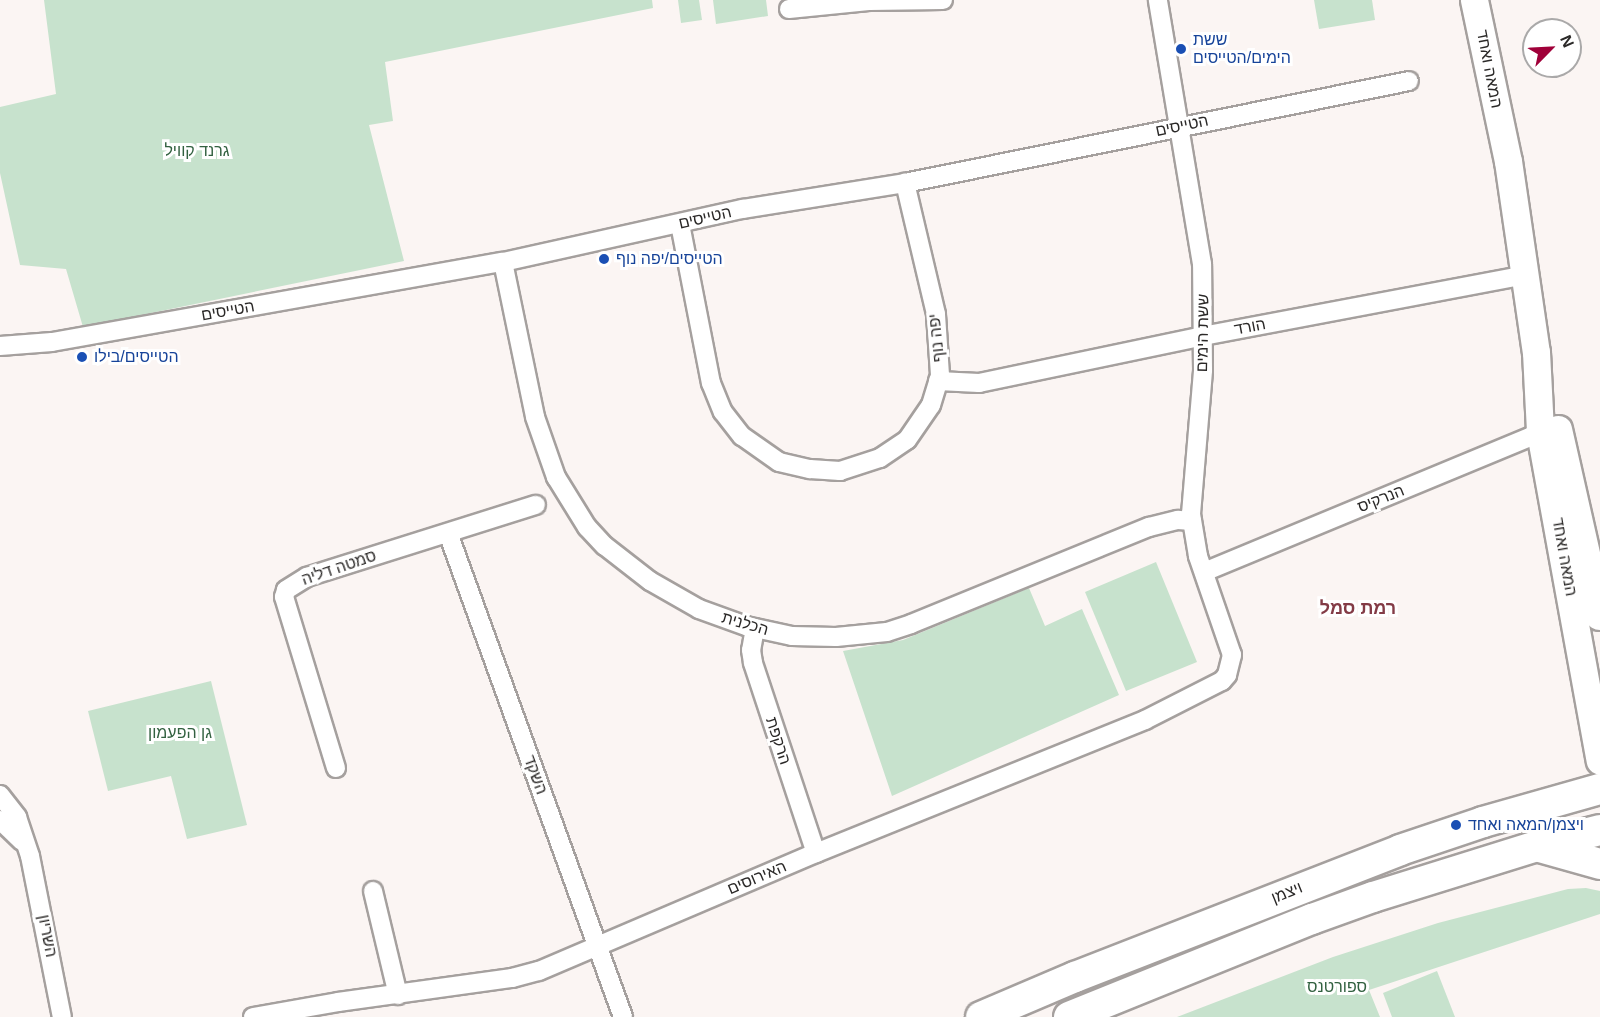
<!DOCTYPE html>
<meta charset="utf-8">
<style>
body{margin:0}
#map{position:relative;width:1600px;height:1017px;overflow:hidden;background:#fbf5f3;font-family:Arial,Heebo,sans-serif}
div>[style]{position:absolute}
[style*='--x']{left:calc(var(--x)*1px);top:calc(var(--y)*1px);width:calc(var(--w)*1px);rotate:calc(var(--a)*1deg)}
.green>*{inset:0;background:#c7e2cd}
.roads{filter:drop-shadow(2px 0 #a5a09e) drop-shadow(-2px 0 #a5a09e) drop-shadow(0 2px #a5a09e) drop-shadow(0 -2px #a5a09e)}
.street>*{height:18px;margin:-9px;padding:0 9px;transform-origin:9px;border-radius:9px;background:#fff}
.secondary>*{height:27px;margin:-13.5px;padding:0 13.5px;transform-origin:13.5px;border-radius:13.5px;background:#fff}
.primary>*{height:30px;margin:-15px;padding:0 15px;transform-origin:15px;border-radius:15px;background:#fff}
.dots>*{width:16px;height:16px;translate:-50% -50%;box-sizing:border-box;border:3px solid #fff;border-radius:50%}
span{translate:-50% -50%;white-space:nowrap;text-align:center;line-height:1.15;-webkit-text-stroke:6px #fff;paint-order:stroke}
.transit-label{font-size:16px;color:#164399}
.left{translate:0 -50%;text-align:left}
.street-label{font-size:16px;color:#2b2928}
.park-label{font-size:16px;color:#326140}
.neighbourhood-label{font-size:18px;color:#833b46;font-weight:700}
.north{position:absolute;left:1522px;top:18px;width:60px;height:60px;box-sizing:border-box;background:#fff;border:2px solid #aaa9a9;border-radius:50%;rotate:66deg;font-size:16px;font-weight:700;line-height:24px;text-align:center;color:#2b2928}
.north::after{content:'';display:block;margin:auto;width:21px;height:27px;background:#a00039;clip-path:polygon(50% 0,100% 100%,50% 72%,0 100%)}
</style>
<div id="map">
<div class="green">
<i style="clip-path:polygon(44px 0,652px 0,653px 8px,385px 62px,393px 121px,369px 125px,404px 261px,83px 327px,66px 269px,20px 265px,0 173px,0 107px,56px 94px)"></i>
<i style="clip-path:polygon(678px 0,699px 0,702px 20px,681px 23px)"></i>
<i style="clip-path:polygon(713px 0,766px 0,768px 16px,716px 24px)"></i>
<i style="clip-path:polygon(1314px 0,1372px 0,1375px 20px,1319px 29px)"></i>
<i style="clip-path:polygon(1156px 562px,1197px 662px,1126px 691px,1085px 592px)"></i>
<i style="clip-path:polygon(1029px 588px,1045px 626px,1082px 609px,1119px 695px,892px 796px,843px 651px,903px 640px)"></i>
<i style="clip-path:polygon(211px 681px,247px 825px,187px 839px,171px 776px,108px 791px,88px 711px)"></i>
<i style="clip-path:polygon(1586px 888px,1600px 891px,1600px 914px,1369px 990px,1380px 1017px,1177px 1017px,1333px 957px,1438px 923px,1568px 889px)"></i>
<i style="clip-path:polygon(1437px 971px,1455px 1017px,1392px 1017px,1383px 993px)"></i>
</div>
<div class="roads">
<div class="street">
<i style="--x:789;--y:9;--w:80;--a:-5.7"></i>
<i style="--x:869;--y:1;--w:74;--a:-0.8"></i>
<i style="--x:680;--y:224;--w:162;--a:79"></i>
<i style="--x:711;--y:383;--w:31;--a:68"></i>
<i style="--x:723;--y:412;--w:31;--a:52"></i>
<i style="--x:742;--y:436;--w:45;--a:35.1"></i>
<i style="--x:779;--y:462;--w:32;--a:13"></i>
<i style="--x:810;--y:469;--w:30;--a:4"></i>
<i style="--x:840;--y:471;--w:42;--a:-18"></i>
<i style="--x:880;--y:458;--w:32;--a:-34"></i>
<i style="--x:907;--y:440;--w:42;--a:-55.6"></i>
<i style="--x:931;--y:405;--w:31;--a:-73"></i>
<i style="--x:940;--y:375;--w:61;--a:-93.8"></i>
<i style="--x:936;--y:314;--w:135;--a:-103.3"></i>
<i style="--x:503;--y:262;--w:158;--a:78.3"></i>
<i style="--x:535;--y:417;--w:64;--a:70.7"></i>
<i style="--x:556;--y:477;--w:59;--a:58.2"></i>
<i style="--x:587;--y:527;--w:26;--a:47"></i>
<i style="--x:605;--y:546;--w:57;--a:37.9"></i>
<i style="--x:650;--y:581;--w:56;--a:29.7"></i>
<i style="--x:699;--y:609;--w:50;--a:19.9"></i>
<i style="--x:746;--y:626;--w:47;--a:12.3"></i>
<i style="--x:792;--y:636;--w:44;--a:1.3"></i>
<i style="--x:836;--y:637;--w:51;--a:-5.6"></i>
<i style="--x:887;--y:632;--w:25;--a:-18"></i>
<i style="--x:911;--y:624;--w:257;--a:-22.2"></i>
<i style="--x:1149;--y:527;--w:30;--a:-14"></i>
<i style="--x:1178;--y:520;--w:14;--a:4"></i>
<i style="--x:0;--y:346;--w:52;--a:-4.4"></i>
<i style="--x:52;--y:342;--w:458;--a:-10.1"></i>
<i style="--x:503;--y:262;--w:246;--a:-12.5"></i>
<i style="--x:743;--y:209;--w:164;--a:-9.1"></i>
<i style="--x:905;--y:183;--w:514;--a:-11.44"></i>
<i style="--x:938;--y:381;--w:41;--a:2.8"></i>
<i style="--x:979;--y:383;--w:229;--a:-11.8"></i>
<i style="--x:1203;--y:336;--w:329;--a:-10.7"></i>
<i style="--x:448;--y:533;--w:515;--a:70.12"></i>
<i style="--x:1204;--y:572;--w:353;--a:-22.5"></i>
<i style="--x:1530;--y:437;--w:20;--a:-30"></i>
<i style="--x:755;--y:628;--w:22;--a:100"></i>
<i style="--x:751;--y:650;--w:13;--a:81"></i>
<i style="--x:753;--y:663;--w:200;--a:71.7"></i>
<i style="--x:336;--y:768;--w:179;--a:-106.9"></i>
<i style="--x:284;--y:597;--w:7;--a:-74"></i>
<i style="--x:286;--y:590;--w:25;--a:-32"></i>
<i style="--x:307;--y:577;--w:240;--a:-17.5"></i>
<i style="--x:0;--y:795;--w:28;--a:52"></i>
<i style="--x:17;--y:817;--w:41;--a:71.6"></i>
<i style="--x:30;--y:856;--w:164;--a:78.8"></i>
<i style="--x:0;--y:820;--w:30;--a:44"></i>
<i style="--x:373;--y:891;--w:107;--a:76.5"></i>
<i style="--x:253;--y:1017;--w:86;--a:-10"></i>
<i style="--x:338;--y:1002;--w:176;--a:-7.9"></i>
<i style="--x:512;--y:978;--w:28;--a:-15"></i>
<i style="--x:539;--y:971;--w:301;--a:-23.1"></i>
<i style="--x:816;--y:853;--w:355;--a:-22"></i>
<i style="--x:1145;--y:720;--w:86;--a:-26.9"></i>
<i style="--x:1222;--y:681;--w:8;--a:-50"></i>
<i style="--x:1227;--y:675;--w:21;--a:-76"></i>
<i style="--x:1232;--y:655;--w:105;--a:-109"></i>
<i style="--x:1198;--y:556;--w:43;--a:-99.5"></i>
<i style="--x:1191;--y:514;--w:144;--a:-85.2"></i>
<i style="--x:1203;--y:370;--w:106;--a:-90.5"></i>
<i style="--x:1202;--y:264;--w:268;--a:-99.5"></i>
</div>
<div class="secondary">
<i style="--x:1474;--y:0;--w:165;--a:78.1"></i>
<i style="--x:1508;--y:161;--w:193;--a:81.7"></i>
<i style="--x:1536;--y:352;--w:80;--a:87.1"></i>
<i style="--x:1540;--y:432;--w:334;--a:79.7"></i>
<i style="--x:1558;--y:429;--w:168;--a:77.3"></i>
</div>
<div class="primary">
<i style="--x:1591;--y:573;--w:43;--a:77.9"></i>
<i style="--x:1540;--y:847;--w:62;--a:15.8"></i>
<i style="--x:981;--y:1017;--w:102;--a:-23.1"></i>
<i style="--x:1075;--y:977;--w:349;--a:-21.3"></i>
<i style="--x:1400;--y:850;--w:88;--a:-18.6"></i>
<i style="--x:1483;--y:822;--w:122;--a:-15.8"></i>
<i style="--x:1069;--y:1017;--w:262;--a:-22"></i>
<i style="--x:1312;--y:919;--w:65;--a:-19.8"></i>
<i style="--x:1373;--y:897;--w:172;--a:-17.3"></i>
<i style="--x:1537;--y:846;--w:65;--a:-14.3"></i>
</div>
</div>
<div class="dots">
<i style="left:1181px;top:49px;background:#1a4fb4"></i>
<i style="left:604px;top:259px;background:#1a4fb4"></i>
<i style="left:82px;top:357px;background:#1a4fb4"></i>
<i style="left:1456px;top:825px;background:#1a4fb4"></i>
</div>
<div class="transit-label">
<span class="left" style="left:1193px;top:49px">ששת<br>הימים/הטייסים</span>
<span class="left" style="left:616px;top:259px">הטייסים/יפה נוף</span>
<span class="left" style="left:94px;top:357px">הטייסים/בילו</span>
<span class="left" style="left:1468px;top:825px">ויצמן/המאה ואחד</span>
</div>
<div class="street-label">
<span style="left:1489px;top:69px;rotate:79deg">המאה ואחד</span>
<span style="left:1182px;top:126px;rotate:-12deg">הטייסים</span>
<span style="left:705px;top:218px;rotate:-13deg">הטייסים</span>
<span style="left:228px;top:311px;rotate:-10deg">הטייסים</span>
<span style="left:1250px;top:327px;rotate:-11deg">הורד</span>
<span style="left:1203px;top:333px;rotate:-89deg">ששת הימים</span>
<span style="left:937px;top:338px;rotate:-96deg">יפה נוף</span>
<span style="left:1381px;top:499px;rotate:-22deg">הנרקיס</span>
<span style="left:1564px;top:557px;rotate:80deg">המאה ואחד</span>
<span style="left:339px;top:568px;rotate:-19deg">סמטה דליה</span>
<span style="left:745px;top:624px;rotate:16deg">הכלנית</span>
<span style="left:778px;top:741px;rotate:72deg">הרקפת</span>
<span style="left:535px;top:775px;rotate:70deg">השקד</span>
<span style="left:757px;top:878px;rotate:-23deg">האירוסים</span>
<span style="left:1287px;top:893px;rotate:-22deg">ויצמן</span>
<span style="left:47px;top:936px;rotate:79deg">השריון</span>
</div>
<div class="park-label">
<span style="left:197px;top:151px">גרנד קוויל</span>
<span style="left:180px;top:733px">גן הפעמון</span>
<span style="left:1337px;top:987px">ספורטנס</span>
</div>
<div class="neighbourhood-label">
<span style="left:1358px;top:608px">רמת סמל</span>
</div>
<div class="north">N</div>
</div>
